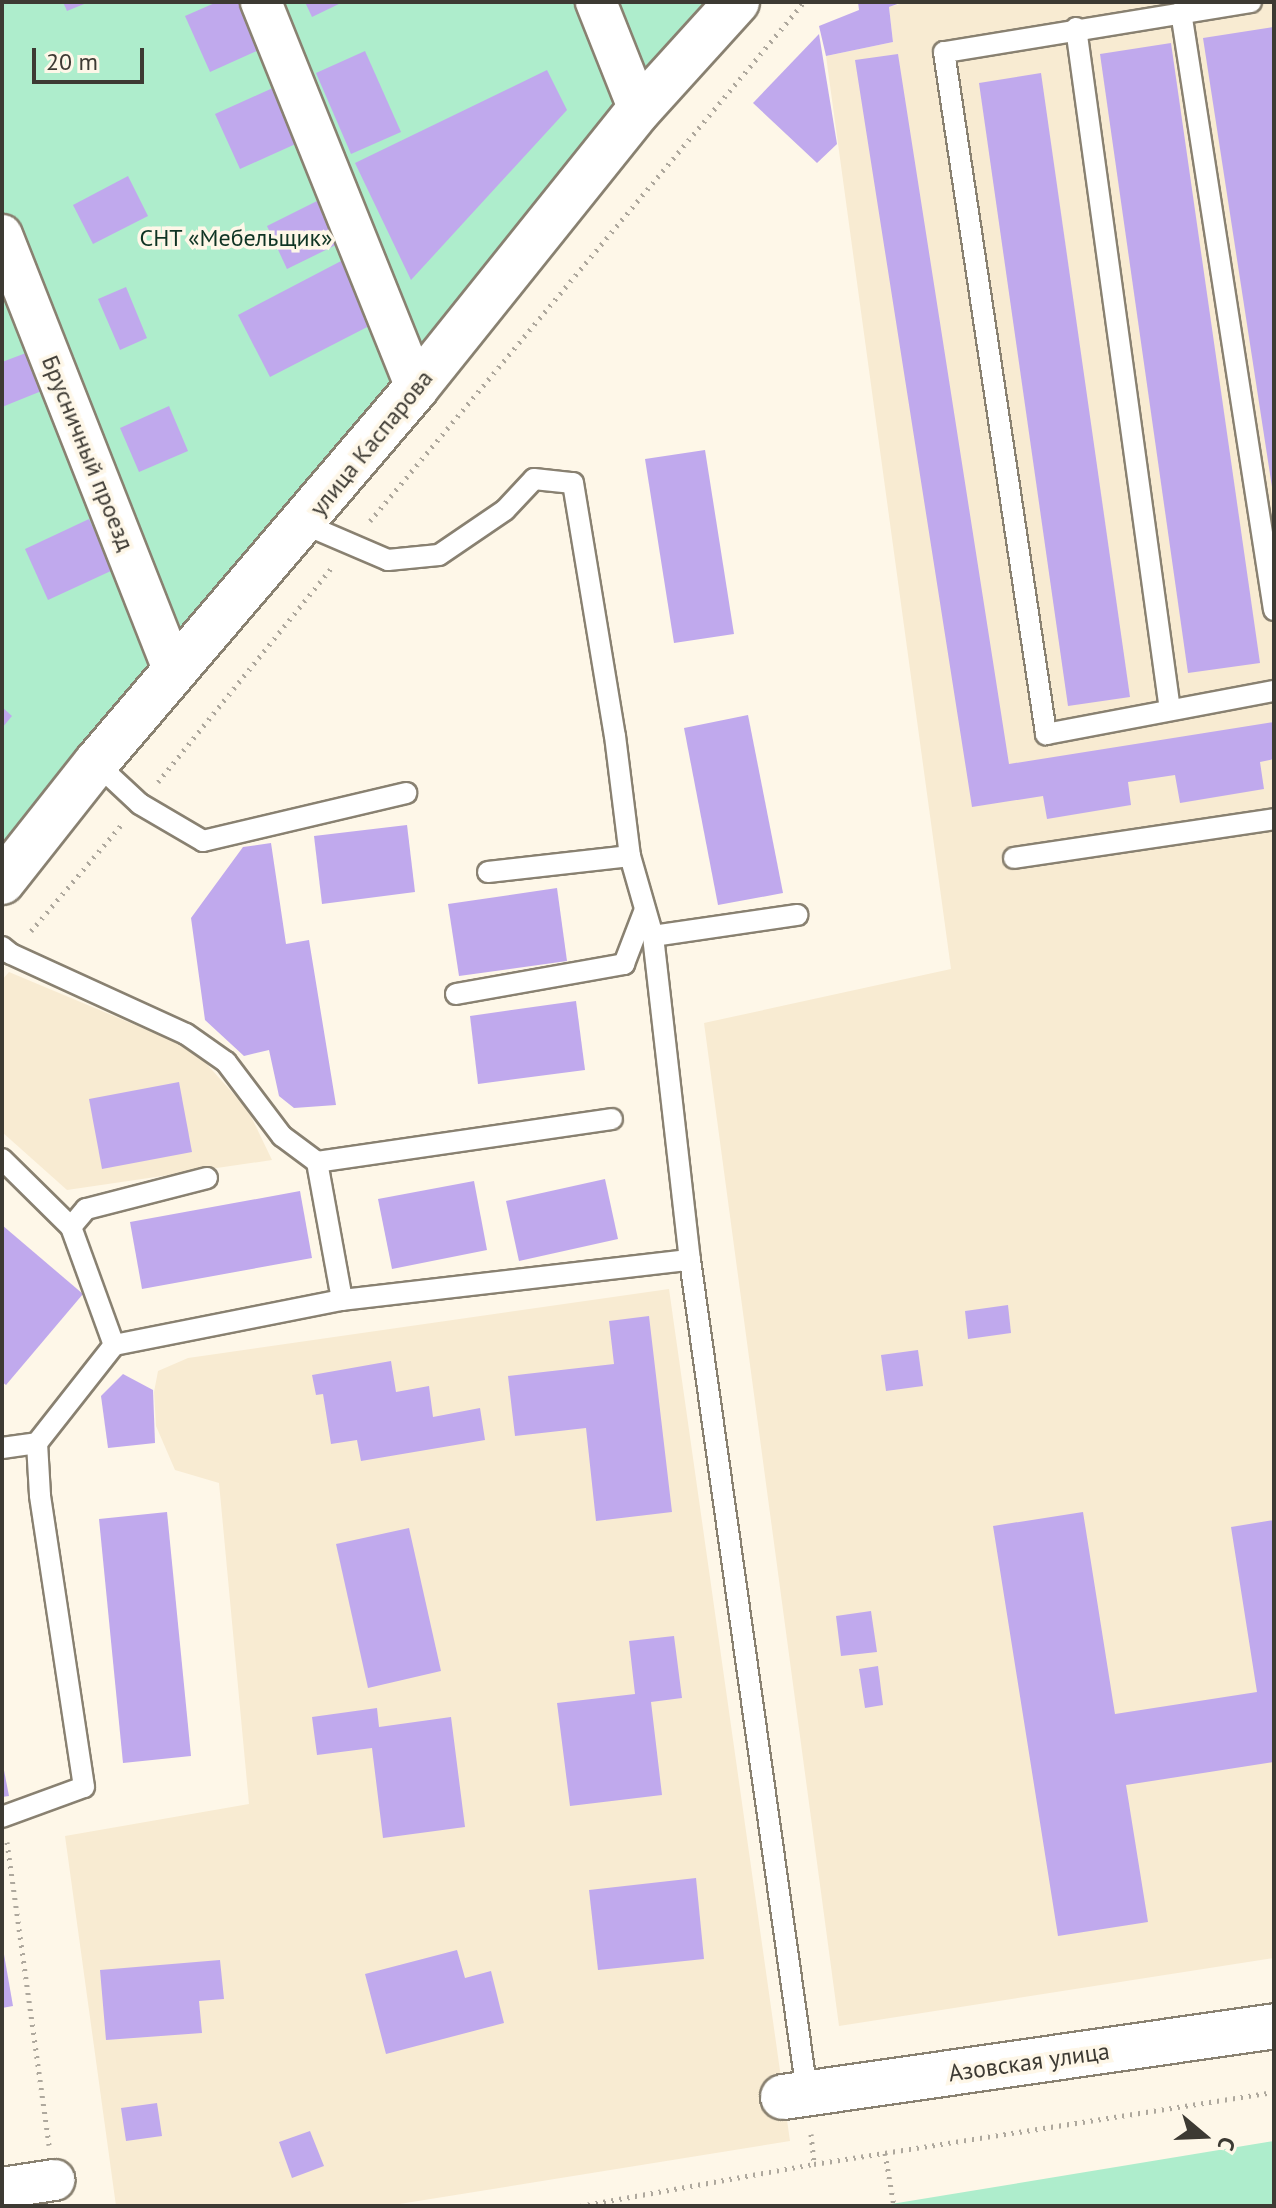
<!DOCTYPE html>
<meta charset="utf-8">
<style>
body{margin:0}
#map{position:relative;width:1276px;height:2208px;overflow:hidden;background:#fef7e8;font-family:"PT Sans",sans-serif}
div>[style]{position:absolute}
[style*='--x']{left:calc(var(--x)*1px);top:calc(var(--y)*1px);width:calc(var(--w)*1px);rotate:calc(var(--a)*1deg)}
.built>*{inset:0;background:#f8ebd2}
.green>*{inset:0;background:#aeedcc}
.building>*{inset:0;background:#c0a9ed}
.path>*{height:5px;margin-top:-2.5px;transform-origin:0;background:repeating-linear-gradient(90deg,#aea89d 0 2px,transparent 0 8px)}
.roads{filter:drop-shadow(2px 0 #898171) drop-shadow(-2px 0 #898171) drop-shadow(0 2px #898171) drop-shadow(0 -2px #898171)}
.service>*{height:20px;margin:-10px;padding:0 10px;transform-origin:10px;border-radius:10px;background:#fff}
.minor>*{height:40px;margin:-20px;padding:0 20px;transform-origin:20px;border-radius:20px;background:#fff}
.tertiary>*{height:44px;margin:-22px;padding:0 22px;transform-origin:22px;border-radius:22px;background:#fff}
.primary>*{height:44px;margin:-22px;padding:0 22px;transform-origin:22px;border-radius:22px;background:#fff}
span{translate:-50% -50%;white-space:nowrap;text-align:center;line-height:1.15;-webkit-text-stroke:7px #fef7e8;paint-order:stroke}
.park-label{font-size:24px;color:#0f3424}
.street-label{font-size:24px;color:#3d3a33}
.frame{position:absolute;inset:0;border:4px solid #3d3a33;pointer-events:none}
.north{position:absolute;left:1164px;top:2096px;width:80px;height:80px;-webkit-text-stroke:6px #fef7e8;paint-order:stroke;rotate:109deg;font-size:22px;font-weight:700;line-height:32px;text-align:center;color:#3d3a33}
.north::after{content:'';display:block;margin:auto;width:28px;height:36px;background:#3d3a33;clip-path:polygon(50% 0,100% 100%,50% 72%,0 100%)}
.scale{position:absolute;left:32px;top:48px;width:112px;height:36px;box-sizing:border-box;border:4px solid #3d3a33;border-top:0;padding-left:10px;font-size:24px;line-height:28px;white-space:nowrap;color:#3d3a33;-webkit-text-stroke:6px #fef7e8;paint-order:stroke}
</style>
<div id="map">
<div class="built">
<i style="clip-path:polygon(908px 2px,1274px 2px,1274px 1958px,839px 2026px,704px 1023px,951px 969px,826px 56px,893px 42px,889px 7px)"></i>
<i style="clip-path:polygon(9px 972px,183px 1045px,203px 1060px,248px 1110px,272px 1160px,67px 1190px,2px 1132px,2px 980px)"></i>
<i style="clip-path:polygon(669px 1289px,790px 2141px,387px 2206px,116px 2206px,65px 1836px,249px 1804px,219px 1483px,175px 1470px,156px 1426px,154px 1392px,158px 1371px,188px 1358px)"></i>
</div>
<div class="green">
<i style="clip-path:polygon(2px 2px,737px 2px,2px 882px)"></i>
<i style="clip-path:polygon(1274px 2141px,1274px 2206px,879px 2206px)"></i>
</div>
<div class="building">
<i style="clip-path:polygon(63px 2px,89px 2px,67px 11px)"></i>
<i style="clip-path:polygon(217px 2px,238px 2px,259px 50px,210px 72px,185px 16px)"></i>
<i style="clip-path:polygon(305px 2px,343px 2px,312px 17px)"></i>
<i style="clip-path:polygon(858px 2px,903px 2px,889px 7px,893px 42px,826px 56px,819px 26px,859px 10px)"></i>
<i style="clip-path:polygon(1274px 27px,1274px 487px,1272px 487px,1203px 38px)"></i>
<i style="clip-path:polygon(819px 34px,837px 144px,817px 163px,753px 103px)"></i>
<i style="clip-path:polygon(1171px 43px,1260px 663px,1188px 673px,1100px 54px)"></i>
<i style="clip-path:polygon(365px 51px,401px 132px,351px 154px,316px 73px)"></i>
<i style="clip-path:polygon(898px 54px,1009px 764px,1274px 722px,1274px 759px,1260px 762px,1264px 789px,1180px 803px,1175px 775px,1128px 782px,1131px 805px,1047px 819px,1043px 796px,972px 807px,855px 60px)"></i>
<i style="clip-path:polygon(547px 70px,567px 110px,411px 280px,355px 163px)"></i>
<i style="clip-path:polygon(1041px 73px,1130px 697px,1068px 706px,979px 83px)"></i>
<i style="clip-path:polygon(275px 87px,300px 142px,240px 169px,215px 114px)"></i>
<i style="clip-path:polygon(128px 176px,148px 216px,93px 244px,73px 205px)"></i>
<i style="clip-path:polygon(319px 200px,340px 243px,287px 269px,267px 226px)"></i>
<i style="clip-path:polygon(343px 260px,375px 323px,270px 377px,238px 315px)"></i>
<i style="clip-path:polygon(126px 287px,147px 338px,120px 350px,98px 299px)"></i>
<i style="clip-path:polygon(34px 350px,49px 388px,2px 407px,2px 362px)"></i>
<i style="clip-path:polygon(169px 406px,188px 451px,139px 472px,120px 428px)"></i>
<i style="clip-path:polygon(705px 450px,734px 634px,674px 643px,645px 459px)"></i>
<i style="clip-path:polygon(89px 519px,113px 570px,48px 600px,25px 549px)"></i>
<i style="clip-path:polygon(2px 707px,12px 716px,2px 728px)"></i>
<i style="clip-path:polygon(748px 715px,783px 893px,718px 905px,684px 728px)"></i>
<i style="clip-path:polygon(407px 825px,415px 892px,322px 904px,314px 836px)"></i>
<i style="clip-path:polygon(271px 843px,286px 944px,309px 940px,336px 1105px,294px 1108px,279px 1096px,269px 1050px,244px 1056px,205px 1020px,191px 918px,243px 847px)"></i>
<i style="clip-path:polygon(557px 888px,567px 961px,459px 976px,448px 904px)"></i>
<i style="clip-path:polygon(576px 1001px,585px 1070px,478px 1084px,470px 1016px)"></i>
<i style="clip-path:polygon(179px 1082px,192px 1152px,102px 1169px,89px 1099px)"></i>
<i style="clip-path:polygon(605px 1179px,618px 1239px,519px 1261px,506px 1201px)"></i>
<i style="clip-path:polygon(474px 1181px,487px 1250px,392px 1269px,378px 1199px)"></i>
<i style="clip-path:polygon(300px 1191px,312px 1258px,142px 1289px,130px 1222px)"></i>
<i style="clip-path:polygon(2px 1225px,83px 1294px,6px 1385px,2px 1382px)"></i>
<i style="clip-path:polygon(1008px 1305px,1011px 1333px,968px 1339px,965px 1311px)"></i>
<i style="clip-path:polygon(649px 1316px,672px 1512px,596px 1521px,586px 1428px,515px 1436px,508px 1376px,614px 1364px,609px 1321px)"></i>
<i style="clip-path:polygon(918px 1350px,923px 1386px,886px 1391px,881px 1355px)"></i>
<i style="clip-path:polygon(391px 1361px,396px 1392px,429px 1386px,433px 1417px,480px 1408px,485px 1440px,361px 1461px,357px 1440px,331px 1444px,323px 1394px,316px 1395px,312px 1375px)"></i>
<i style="clip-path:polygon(123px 1374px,153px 1390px,155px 1443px,108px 1448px,101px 1396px)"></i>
<i style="clip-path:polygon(167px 1512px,191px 1756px,123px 1763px,99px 1519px)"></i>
<i style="clip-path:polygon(1083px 1512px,1115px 1714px,1257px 1692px,1231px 1527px,1274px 1520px,1274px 1762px,1126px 1785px,1148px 1922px,1058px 1936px,993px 1526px)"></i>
<i style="clip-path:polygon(409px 1528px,441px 1671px,368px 1688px,336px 1544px)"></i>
<i style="clip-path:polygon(871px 1611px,877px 1652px,841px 1656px,836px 1616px)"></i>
<i style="clip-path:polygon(674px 1636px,682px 1698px,651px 1702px,662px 1795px,570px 1806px,557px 1703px,635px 1694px,629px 1641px)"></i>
<i style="clip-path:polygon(878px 1666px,883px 1705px,865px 1708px,859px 1669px)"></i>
<i style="clip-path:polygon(377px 1708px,379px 1727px,451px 1717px,465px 1827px,383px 1838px,372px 1748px,317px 1755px,312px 1717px)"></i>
<i style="clip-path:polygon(2px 1760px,9px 1796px,2px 1797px)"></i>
<i style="clip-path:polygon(696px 1878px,704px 1959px,598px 1970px,589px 1890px)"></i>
<i style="clip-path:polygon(2px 1943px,13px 2006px,2px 2008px)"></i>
<i style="clip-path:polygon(457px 1950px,465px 1978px,491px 1971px,504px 2023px,386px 2054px,365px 1974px)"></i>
<i style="clip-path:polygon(220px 1960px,224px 1999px,199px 2001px,202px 2033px,106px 2040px,100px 1970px)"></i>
<i style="clip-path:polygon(157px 2103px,162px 2136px,126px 2141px,121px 2108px)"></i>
<i style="clip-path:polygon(310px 2131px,324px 2166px,292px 2178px,279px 2142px)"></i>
</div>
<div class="path">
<i style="--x:370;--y:521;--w:677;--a:-50.1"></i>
<i style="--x:158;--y:782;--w:278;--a:-51"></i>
<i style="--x:31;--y:931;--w:142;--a:-49.6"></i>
<i style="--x:7;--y:1842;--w:306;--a:82.1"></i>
<i style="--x:811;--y:2134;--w:30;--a:84"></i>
<i style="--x:885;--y:2153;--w:54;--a:80.4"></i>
<i style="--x:580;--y:2206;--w:238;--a:-10.2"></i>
<i style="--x:814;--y:2164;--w:466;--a:-8.9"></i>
</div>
<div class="roads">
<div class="service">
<i style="--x:1251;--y:2;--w:311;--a:170.7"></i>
<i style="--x:944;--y:52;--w:690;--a:81.49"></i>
<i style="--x:1046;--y:734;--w:232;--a:-10.7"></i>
<i style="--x:1181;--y:12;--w:605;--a:81.16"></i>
<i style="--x:1076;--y:28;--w:688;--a:82.15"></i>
<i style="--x:304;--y:524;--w:91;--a:23.2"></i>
<i style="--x:388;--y:560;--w:51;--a:-5.6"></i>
<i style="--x:439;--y:555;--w:80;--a:-34.3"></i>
<i style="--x:505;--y:510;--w:42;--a:-46.9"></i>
<i style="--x:534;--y:479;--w:39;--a:6"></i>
<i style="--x:573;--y:483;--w:256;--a:80.6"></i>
<i style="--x:615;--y:736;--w:121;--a:82.9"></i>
<i style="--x:630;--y:856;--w:83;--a:74"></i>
<i style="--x:653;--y:936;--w:146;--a:-8.3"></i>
<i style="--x:96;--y:763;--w:60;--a:43"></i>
<i style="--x:140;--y:804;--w:73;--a:30.4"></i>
<i style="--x:203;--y:841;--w:209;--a:-13.3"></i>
<i style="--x:1014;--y:858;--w:263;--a:-8.5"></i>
<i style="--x:488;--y:872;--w:143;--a:-6.4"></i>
<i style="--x:653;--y:936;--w:326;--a:83.5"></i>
<i style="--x:690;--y:1260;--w:841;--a:82"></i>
<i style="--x:2;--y:947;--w:11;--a:38"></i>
<i style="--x:11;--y:954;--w:192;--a:24.6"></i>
<i style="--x:186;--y:1034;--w:49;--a:35"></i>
<i style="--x:226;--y:1062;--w:93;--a:52.9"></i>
<i style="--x:282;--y:1136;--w:44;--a:36.6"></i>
<i style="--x:317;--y:1162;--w:298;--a:-8.3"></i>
<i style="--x:456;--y:994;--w:171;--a:-10.1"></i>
<i style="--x:624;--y:964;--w:56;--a:-69"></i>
<i style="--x:2;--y:1159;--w:97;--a:44.6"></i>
<i style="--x:317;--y:1162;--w:140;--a:79.7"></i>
<i style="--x:207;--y:1178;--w:125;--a:165.6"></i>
<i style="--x:86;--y:1209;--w:23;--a:130"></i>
<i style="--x:71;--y:1227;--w:126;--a:70"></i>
<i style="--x:114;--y:1345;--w:232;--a:-11.2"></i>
<i style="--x:342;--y:1300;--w:350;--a:-6.6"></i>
<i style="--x:2;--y:1448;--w:35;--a:-8"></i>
<i style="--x:37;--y:1443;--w:125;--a:-51.8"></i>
<i style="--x:2;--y:1817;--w:87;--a:-20.1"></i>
<i style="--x:84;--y:1787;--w:295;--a:-98.6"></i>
<i style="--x:40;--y:1495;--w:52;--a:-93.3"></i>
</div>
<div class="minor">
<i style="--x:261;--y:2;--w:416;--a:68.1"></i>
<i style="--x:596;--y:2;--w:116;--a:68.3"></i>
<i style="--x:2;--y:235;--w:469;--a:68.5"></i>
<i style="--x:2;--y:2188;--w:53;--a:-8.7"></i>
</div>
<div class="tertiary">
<i style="--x:783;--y:2097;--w:496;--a:-8.2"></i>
</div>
<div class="primary">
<i style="--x:2;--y:882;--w:152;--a:-51.7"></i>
<i style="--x:96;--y:763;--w:493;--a:-49.5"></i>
<i style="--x:416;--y:388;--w:356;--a:-51.3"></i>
<i style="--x:639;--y:110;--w:146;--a:-47.8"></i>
</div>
</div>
<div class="park-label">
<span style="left:236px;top:238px">СНТ «Мебельщик»</span>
</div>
<div class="street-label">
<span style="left:371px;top:443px;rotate:-51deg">улица Каспарова</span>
<span style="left:88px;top:453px;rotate:68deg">Брусничный проезд</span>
<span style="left:1029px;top:2062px;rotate:-8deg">Азовская улица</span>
</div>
<div class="frame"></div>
<div class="north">С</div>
<div class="scale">20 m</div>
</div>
